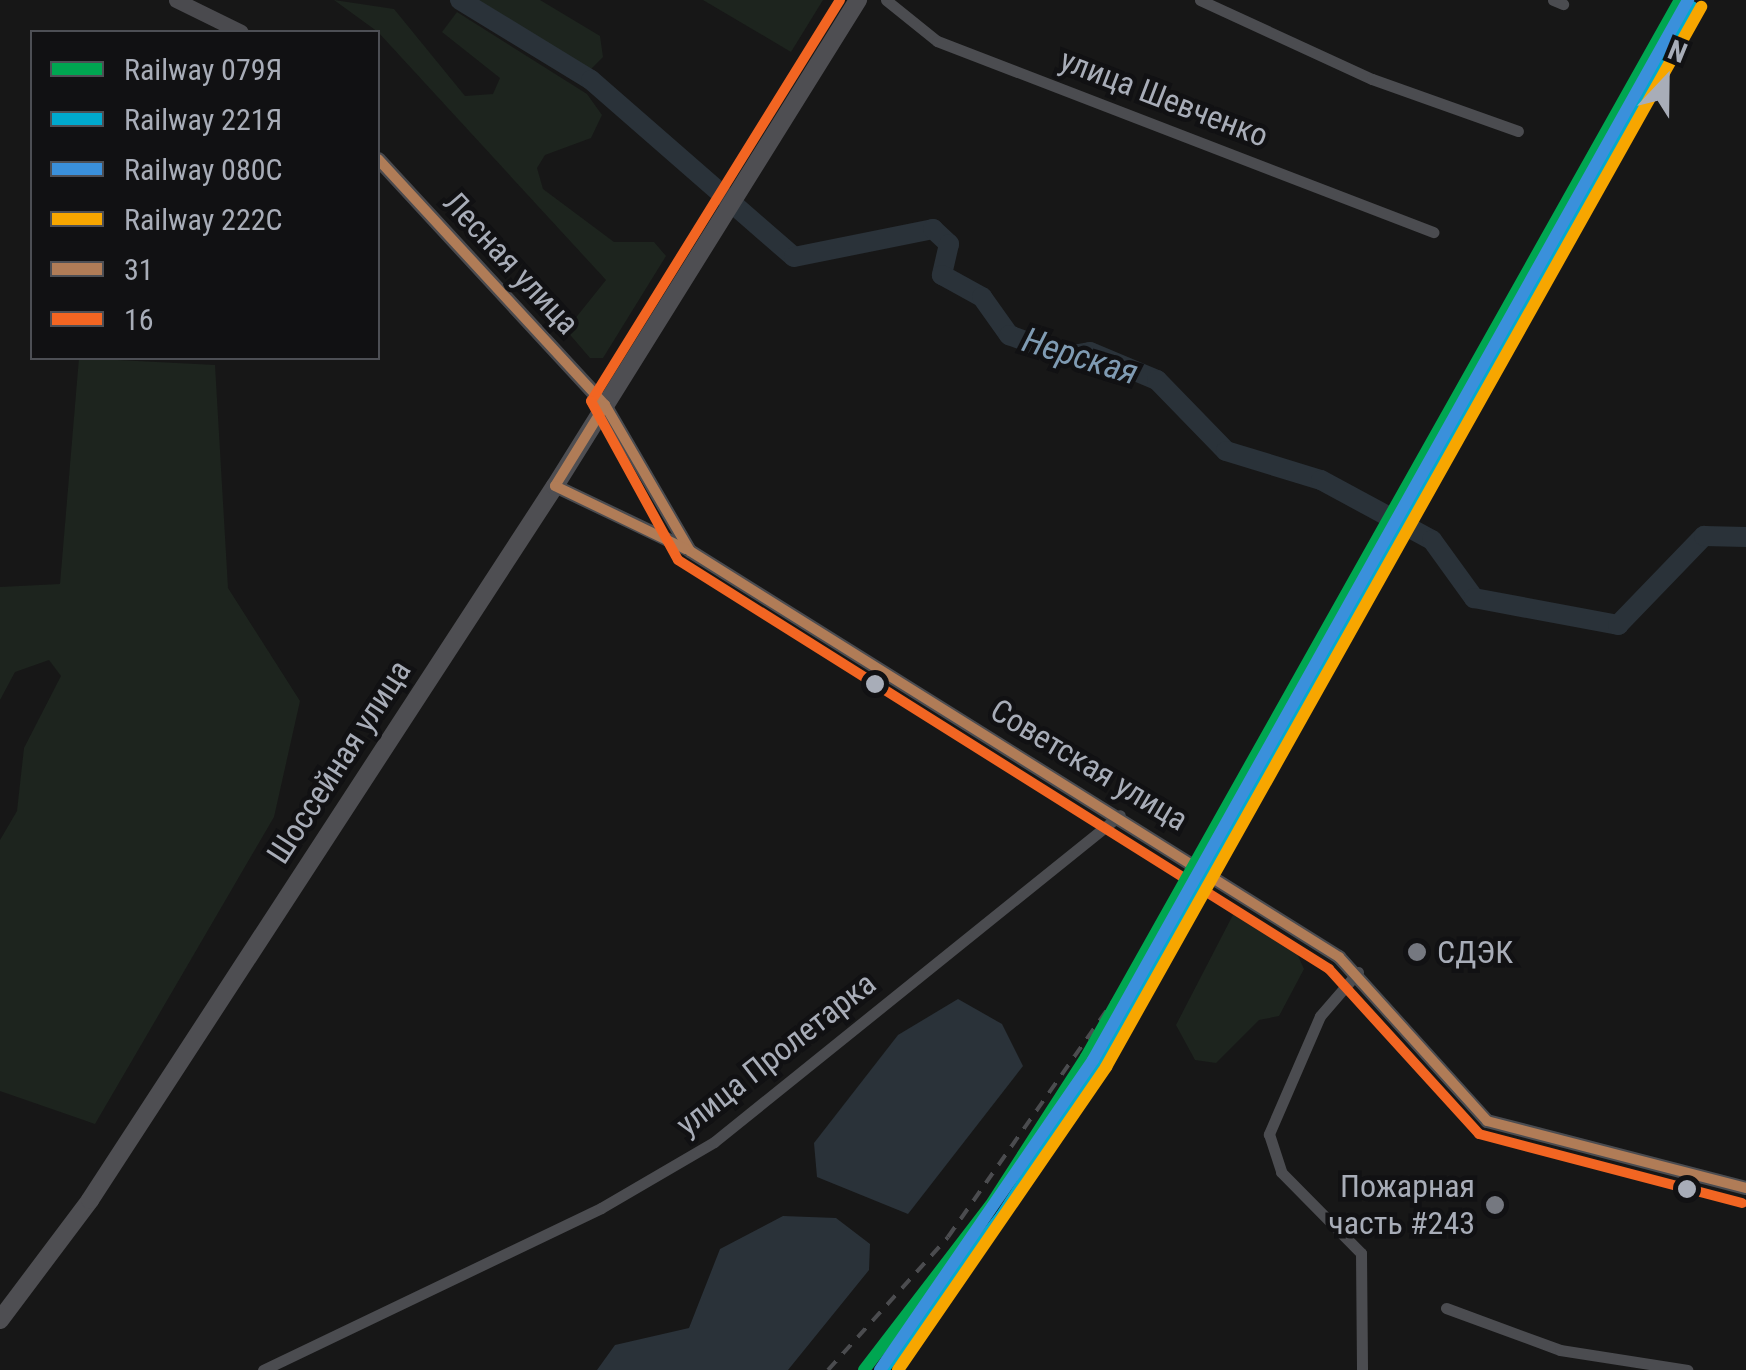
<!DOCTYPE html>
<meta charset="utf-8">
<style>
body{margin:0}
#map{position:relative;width:1746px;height:1370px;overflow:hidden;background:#171717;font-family:"Roboto Condensed",sans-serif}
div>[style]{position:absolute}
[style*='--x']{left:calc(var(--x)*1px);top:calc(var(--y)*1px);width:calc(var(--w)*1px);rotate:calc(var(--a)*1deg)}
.green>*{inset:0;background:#1d241e}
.water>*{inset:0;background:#2a3239}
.river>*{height:20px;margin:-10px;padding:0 10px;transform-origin:10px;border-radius:10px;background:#2a3239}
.minor>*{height:11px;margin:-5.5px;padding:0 5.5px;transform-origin:5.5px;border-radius:5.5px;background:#4b4c50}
.tertiary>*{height:14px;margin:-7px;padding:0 7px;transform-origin:7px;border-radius:7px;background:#4b4c50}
.secondary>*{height:15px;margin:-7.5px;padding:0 7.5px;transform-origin:7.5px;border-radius:7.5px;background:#4a4a4e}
.trunk>*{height:18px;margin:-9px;padding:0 9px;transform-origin:9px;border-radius:9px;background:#4e4e52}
.rail>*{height:4px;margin-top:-2px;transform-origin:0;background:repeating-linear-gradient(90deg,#4b4c4f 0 12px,transparent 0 22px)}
.bus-1>*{height:10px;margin:-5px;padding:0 5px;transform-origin:5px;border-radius:5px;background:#b07c57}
.bus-2>*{height:10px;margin:-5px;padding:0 5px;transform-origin:5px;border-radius:5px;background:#f26522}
.rail-1>*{height:12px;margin:-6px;padding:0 6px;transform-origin:6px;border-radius:6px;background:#00a651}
.rail-2>*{height:12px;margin:-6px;padding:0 6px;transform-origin:6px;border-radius:6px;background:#00a9ce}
.rail-3>*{height:12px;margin:-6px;padding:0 6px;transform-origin:6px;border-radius:6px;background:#3a90db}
.rail-4>*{height:12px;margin:-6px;padding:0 6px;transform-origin:6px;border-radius:6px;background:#f7a600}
.dots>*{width:28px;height:28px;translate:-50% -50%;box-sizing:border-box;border:5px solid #111113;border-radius:50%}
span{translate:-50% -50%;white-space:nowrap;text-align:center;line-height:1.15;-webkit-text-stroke:9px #111113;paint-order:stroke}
.street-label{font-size:32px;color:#a8adb8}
.poi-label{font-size:32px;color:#a8adb8}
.left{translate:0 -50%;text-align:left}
.right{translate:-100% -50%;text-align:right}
.water-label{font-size:35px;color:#7f9bb3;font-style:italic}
.legend{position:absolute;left:30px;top:30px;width:350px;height:330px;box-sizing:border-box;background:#111113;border:2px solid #4d4f55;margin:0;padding:12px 18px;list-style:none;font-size:30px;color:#a8adb8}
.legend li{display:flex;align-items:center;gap:20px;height:50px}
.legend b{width:50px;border:2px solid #4d4f55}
.north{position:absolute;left:1616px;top:30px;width:100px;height:100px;-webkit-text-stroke:8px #111113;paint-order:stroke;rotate:22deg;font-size:28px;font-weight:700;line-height:40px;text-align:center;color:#a8adb8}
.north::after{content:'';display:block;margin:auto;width:35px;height:45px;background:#a8adb8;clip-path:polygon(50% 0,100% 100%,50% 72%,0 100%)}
</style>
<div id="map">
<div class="green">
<i style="clip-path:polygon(334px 0,394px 9px,465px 96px,493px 94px,500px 78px,442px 32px,457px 12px,587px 94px,602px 115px,591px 138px,545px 155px,537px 168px,543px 189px,614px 242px,654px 242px,666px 256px,603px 358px,590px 358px,566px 330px,606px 280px,378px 32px)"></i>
<i style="clip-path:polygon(469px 0,540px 0,600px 36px,603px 57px,590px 70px,554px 56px)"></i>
<i style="clip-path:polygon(703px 0,823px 0,791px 52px)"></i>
<i style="clip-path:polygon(79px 358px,215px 365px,228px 588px,300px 701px,274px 817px,95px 1124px,0 1091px,0 840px,17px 811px,24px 748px,61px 676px,49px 660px,15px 672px,0 700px,0 587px,60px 584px)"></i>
<i style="clip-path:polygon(1236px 909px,1293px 945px,1304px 969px,1279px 1016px,1259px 1020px,1216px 1063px,1195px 1060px,1176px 1025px)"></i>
</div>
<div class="water">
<i style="clip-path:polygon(958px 999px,1002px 1024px,1023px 1066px,908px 1214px,817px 1177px,814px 1143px,898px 1035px)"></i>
<i style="clip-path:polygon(783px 1216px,836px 1218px,870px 1244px,869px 1270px,788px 1370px,597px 1370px,615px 1345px,689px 1328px,720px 1249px)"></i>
</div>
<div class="river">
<i style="--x:460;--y:0;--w:153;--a:31.4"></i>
<i style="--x:591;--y:80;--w:269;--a:41.1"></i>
<i style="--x:794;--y:257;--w:142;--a:-11.4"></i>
<i style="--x:933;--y:229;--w:22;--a:43"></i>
<i style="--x:949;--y:244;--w:32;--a:103"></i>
<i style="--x:942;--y:275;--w:46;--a:28.8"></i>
<i style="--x:982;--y:297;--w:47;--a:54.6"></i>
<i style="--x:1009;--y:335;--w:62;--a:19.9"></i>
<i style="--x:1067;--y:356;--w:23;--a:-10"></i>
<i style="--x:1090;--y:352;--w:73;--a:22.7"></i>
<i style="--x:1157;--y:380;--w:99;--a:45.8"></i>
<i style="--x:1226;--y:451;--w:99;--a:17"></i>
<i style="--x:1321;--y:480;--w:126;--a:28.4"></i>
<i style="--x:1432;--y:540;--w:72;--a:54.1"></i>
<i style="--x:1474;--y:598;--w:147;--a:10.6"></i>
<i style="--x:1618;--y:625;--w:124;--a:-46"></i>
<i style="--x:1704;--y:536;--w:42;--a:1.4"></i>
</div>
<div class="minor">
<i style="--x:886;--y:0;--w:65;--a:38.8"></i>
<i style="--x:937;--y:41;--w:532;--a:21.06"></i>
<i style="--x:1200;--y:0;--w:189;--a:24.7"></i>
<i style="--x:1372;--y:79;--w:155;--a:19.6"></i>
<i style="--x:1553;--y:0;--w:11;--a:22"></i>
<i style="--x:1358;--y:972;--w:58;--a:130.8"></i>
<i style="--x:1320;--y:1016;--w:129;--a:113.4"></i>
<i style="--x:1269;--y:1134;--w:40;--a:72"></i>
<i style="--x:1281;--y:1172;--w:114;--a:45.4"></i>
<i style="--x:1361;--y:1253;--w:117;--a:89.5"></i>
<i style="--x:1446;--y:1308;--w:121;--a:20.2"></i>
<i style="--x:1560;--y:1350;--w:129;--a:8.9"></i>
<i style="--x:263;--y:1370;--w:375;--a:-25.6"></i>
<i style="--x:601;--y:1208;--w:131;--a:-30.3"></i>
<i style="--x:714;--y:1142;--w:521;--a:-38.85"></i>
</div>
<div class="tertiary">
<i style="--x:605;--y:405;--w:169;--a:59.8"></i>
<i style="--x:690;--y:551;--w:766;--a:32.03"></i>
<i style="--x:1339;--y:957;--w:221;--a:47.9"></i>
<i style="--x:1487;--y:1121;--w:268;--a:14.5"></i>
<i style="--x:555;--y:486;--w:148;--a:25.5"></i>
</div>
<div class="secondary">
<i style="--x:176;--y:0;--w:72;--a:26.2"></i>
<i style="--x:378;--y:159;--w:335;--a:47.3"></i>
</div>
<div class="trunk">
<i style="--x:0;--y:1320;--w:150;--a:-53.1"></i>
<i style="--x:90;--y:1200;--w:852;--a:-56.93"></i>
<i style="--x:555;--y:486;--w:573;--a:-58.06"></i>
</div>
<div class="rail">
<i style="--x:828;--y:1370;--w:179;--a:-47.9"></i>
<i style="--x:948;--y:1237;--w:322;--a:-55"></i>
</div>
<div class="bus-1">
<i style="--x:378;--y:159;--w:335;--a:47.3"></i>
<i style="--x:605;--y:405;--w:169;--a:59.8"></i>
<i style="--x:690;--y:551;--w:766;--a:32.03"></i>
<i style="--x:1339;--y:957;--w:221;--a:47.9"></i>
<i style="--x:1487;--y:1121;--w:268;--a:14.5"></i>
<i style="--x:605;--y:405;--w:95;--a:121.7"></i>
<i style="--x:555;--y:486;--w:145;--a:25.7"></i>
</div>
<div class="bus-2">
<i style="--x:840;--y:0;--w:472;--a:121.8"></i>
<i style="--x:591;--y:401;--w:181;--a:61.3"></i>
<i style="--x:678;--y:560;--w:769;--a:32.14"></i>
<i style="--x:1329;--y:969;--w:223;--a:47.7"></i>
<i style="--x:1479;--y:1134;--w:272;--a:14.7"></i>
</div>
<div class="rail-1">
<i style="--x:864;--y:1370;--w:207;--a:-52.5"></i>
<i style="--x:990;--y:1206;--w:177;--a:-57.2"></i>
<i style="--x:1086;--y:1057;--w:1212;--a:-60.67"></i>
</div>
<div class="rail-2">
<i style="--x:883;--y:1370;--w:195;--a:-52.5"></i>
<i style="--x:1002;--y:1215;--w:179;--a:-57.3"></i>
<i style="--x:1099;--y:1064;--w:1212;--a:-60.67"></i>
</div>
<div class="rail-3">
<i style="--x:880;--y:1370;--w:376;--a:-55.5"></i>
<i style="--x:1093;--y:1060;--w:1216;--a:-60.69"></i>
</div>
<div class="rail-4">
<i style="--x:898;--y:1370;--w:368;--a:-55.5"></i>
<i style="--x:1106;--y:1067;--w:1216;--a:-60.69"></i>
</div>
<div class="dots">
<i style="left:875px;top:684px;background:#a8adb8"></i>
<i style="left:1417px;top:952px;background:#757880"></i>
<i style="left:1687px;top:1189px;background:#a8adb8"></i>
<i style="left:1495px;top:1205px;background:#757880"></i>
</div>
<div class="street-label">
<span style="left:1164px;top:98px;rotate:21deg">улица Шевченко</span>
<span style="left:511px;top:263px;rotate:47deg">Лесная улица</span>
<span style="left:339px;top:762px;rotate:-57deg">Шоссейная улица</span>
<span style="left:1089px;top:765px;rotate:31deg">Советская улица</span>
<span style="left:776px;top:1054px;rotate:-38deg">улица Пролетарка</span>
</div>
<div class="poi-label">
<span class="left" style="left:1437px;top:952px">СДЭК</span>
<span class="right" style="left:1475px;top:1205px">Пожарная<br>часть #243</span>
</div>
<div class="water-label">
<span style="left:1080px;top:357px;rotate:17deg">Нерская</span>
</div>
<ul class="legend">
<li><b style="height:12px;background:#00a651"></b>Railway 079Я</li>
<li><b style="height:12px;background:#00a9ce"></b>Railway 221Я</li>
<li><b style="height:12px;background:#3a90db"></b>Railway 080С</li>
<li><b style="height:12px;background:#f7a600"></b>Railway 222С</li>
<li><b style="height:12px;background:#b07c57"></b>31</li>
<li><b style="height:12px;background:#f26522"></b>16</li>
</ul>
<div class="north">N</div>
</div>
